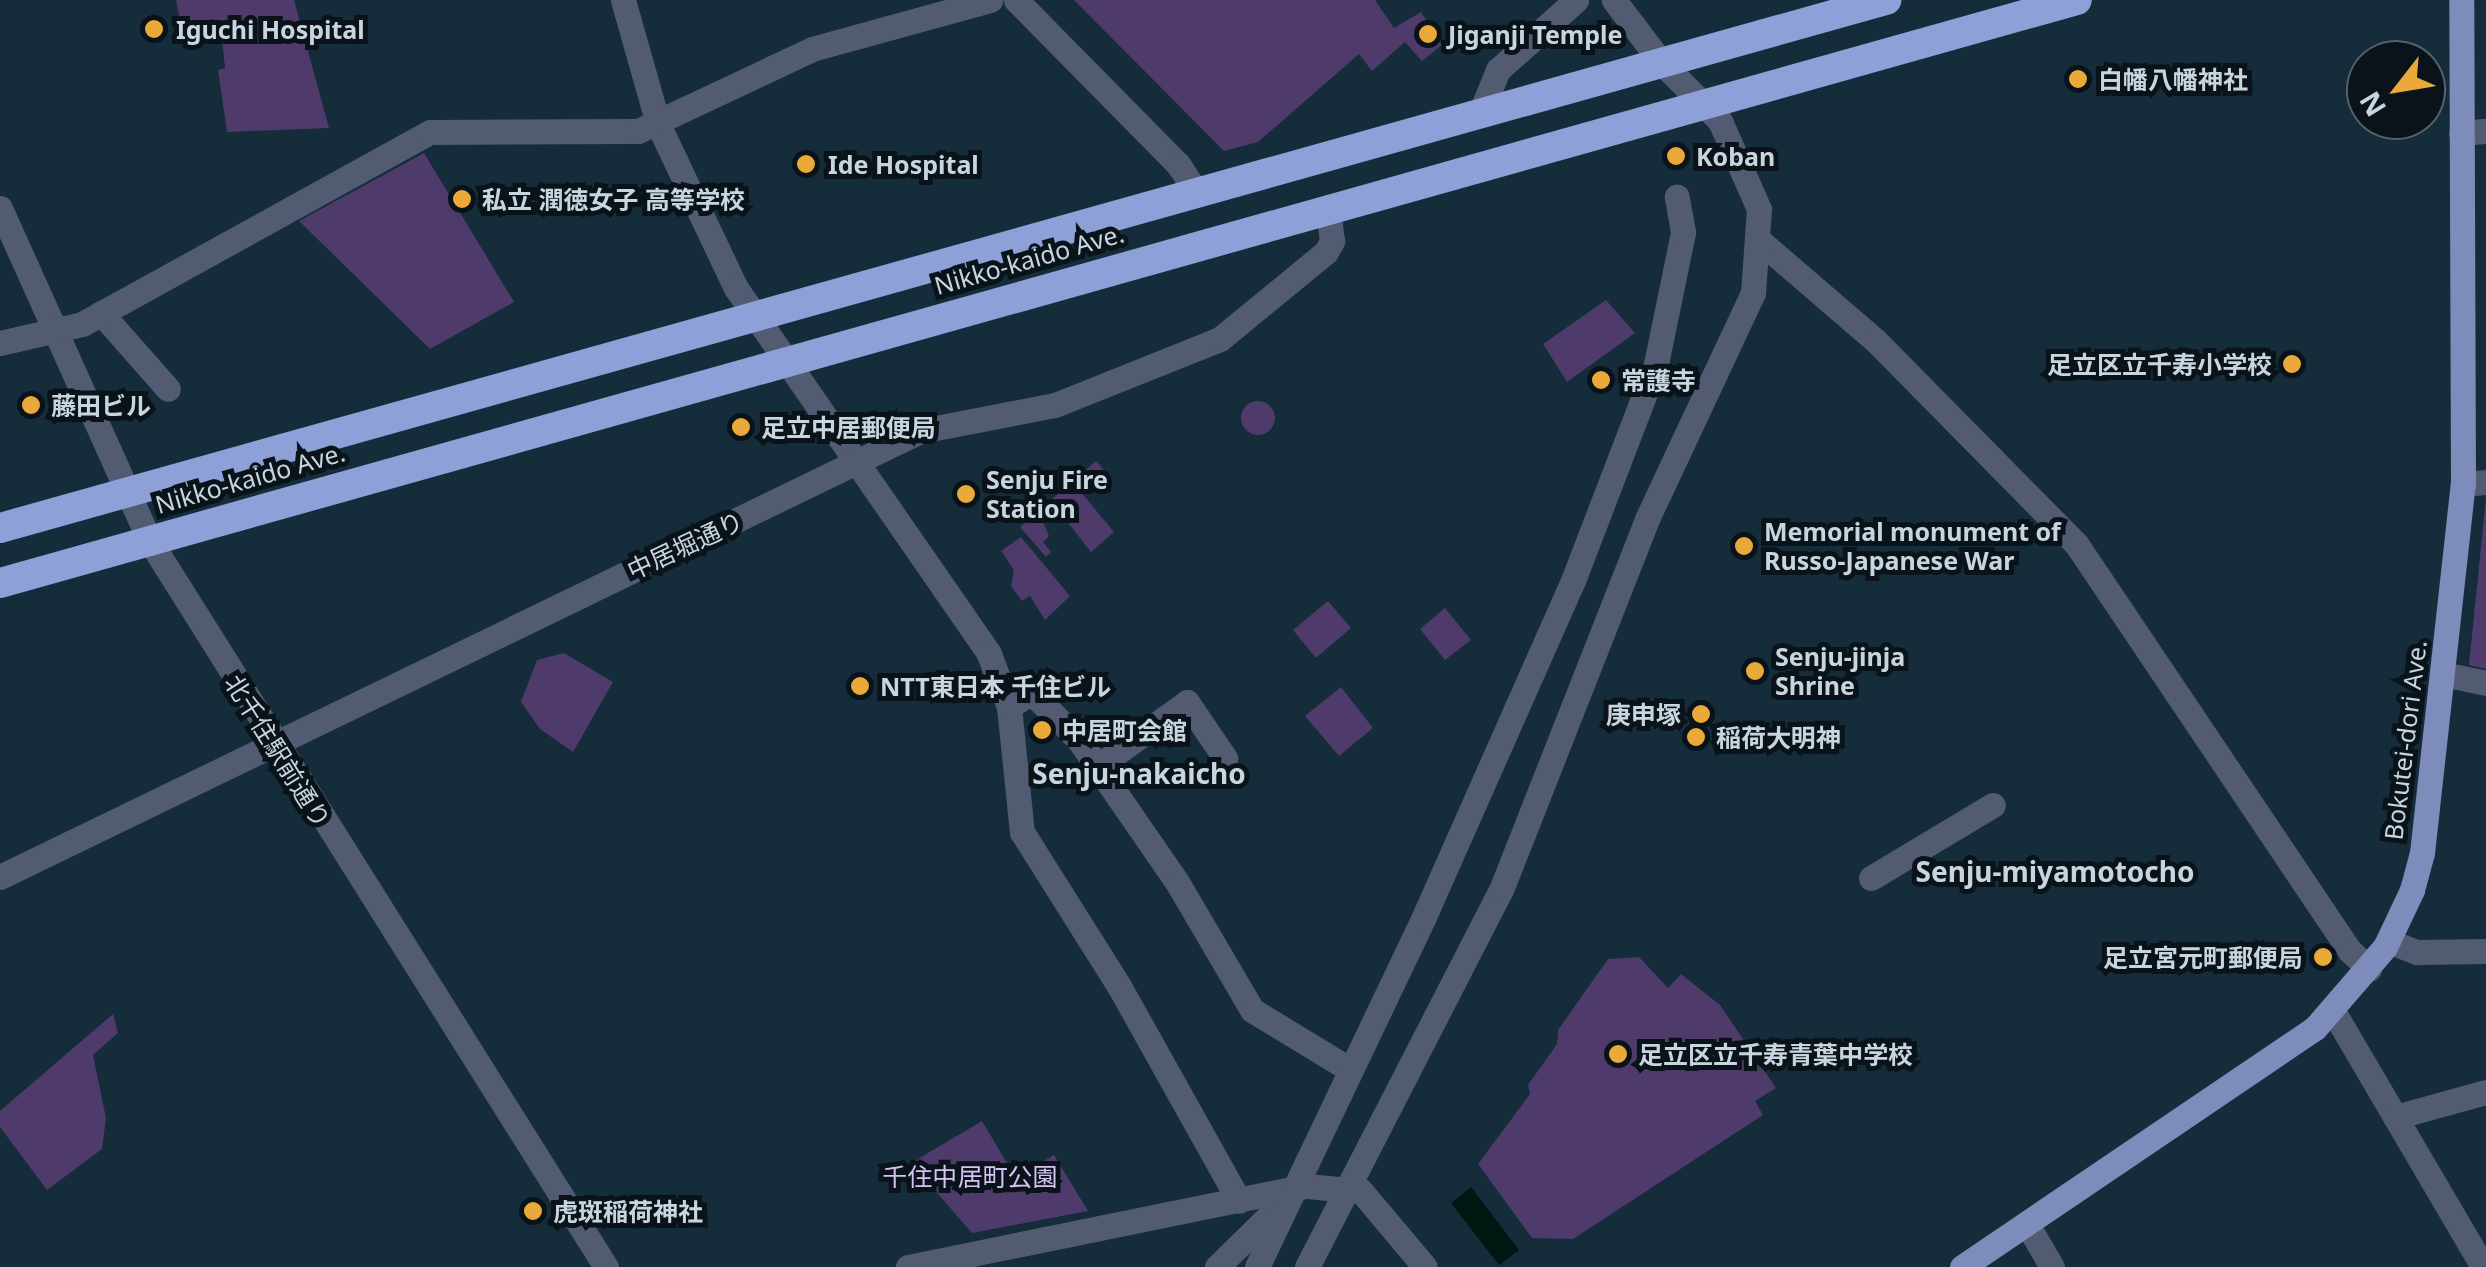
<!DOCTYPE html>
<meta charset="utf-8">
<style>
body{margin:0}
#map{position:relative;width:2486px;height:1267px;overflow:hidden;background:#152c3a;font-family:"Noto Sans","Noto Sans JP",sans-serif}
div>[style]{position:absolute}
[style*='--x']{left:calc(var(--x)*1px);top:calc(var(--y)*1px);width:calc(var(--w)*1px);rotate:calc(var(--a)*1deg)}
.green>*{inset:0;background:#4e3a6b}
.round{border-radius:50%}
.water>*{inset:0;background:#001610}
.minor>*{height:25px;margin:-12.5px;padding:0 12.5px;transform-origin:12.5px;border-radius:12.5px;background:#535b72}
.major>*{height:25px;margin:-12.5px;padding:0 12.5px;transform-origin:12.5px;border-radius:12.5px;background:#7d8cbb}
.highway>*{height:30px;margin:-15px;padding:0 15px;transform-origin:15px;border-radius:15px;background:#8da0d7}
.dots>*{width:28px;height:28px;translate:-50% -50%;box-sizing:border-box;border:5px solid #091319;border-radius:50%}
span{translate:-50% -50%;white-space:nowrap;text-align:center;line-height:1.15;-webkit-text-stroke:10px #091319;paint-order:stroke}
.poi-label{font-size:25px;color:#c8d5de;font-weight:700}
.left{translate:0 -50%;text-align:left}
.right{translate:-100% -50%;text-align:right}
.street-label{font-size:25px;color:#c8d5de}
.park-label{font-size:25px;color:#d5c3f3}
.neighbourhood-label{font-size:28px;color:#c8d5de;font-weight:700}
.north{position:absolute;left:2346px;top:40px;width:100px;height:100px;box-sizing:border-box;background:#091319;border:2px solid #556168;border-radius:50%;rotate:239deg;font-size:28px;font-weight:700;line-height:40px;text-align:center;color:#c8d5de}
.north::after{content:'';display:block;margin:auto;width:35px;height:45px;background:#eaaa39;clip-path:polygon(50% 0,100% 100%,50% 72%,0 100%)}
</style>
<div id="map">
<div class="green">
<i style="clip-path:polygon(176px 0,294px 0,329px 128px,227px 132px,218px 70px,225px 68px,221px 29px,214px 19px,181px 25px)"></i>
<i style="clip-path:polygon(1074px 0,1375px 0,1394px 28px,1421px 12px,1442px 45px,1422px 61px,1405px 42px,1372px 71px,1359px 54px,1258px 142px,1224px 151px)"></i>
<i style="clip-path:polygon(424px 153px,514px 302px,430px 349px,299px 221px)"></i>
<i style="clip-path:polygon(1606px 300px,1635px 333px,1567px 382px,1543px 344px)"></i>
<i class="round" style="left:1241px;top:401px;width:34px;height:34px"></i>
<i style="clip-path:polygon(1096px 461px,1104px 470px,1080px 491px,1114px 532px,1091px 552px,1051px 501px,1039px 512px,1049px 536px,1043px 542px,1051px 552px,1046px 557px,1020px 527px)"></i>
<i style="clip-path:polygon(2486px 497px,2486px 669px,2469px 665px)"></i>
<i style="clip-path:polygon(1021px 537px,1070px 596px,1045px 620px,1030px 596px,1022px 601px,1011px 586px,1014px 570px,1001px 551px)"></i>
<i style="clip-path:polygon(1328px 601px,1351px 628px,1316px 658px,1293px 630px)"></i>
<i style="clip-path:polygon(1445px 608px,1471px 640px,1445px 660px,1420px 629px)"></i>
<i style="clip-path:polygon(564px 653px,613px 682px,573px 752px,540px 729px,521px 702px,537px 660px)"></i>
<i style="clip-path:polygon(1341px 687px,1373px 728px,1339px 756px,1305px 716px)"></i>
<i style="clip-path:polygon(1639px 957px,1668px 988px,1681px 974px,1720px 1005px,1776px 1088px,1755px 1101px,1763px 1115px,1573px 1239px,1532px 1238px,1478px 1164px,1530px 1094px,1528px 1085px,1557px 1044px,1558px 1030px,1608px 959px)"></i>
<i style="clip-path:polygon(113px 1014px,118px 1033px,93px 1055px,106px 1118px,102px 1149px,47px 1190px,0 1127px,0 1111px)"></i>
<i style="clip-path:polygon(982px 1121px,1011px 1170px,1025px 1162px,1030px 1169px,1054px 1155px,1088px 1211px,972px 1233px,911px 1163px)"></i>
</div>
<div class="water">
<i style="clip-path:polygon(1471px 1187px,1519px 1250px,1499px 1265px,1451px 1203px)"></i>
</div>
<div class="minor">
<i style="--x:623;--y:0;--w:129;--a:74.2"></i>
<i style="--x:658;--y:124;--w:182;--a:64.6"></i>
<i style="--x:736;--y:288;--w:445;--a:55.3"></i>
<i style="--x:989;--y:654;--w:57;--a:69.3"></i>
<i style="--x:1009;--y:707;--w:126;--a:84.1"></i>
<i style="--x:1022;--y:832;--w:182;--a:57.8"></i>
<i style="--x:1119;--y:986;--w:246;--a:60.8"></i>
<i style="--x:1016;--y:0;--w:231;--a:45.4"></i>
<i style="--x:1178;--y:164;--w:33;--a:57"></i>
<i style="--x:1480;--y:114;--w:48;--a:-67.8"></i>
<i style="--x:1498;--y:70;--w:105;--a:-41.9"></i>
<i style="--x:2461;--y:133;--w:25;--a:-5"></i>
<i style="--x:0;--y:208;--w:362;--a:65.8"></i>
<i style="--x:148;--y:538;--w:861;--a:57.86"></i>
<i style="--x:1762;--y:243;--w:150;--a:40.7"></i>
<i style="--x:1876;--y:341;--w:286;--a:45.4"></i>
<i style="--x:2077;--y:545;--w:489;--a:56.1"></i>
<i style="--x:2350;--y:951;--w:26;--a:43"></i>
<i style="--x:101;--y:313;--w:101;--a:48.6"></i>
<i style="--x:0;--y:343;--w:84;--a:-13"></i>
<i style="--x:82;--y:324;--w:397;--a:-28.9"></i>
<i style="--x:430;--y:132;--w:208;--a:-0.3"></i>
<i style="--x:638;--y:131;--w:192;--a:-25.2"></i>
<i style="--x:812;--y:49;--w:185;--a:-15.4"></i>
<i style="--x:2463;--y:484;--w:23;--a:-5"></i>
<i style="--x:2443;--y:674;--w:44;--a:11.8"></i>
<i style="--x:1009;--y:707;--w:22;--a:-34"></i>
<i style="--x:1027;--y:695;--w:9;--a:13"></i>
<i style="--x:1036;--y:697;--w:61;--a:45"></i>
<i style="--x:1079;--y:740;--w:173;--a:55.4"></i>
<i style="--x:1177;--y:882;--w:148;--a:59.6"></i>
<i style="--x:1252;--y:1010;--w:114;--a:31.3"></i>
<i style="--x:1097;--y:767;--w:111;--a:-35.8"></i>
<i style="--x:1187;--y:702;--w:68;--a:55.8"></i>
<i style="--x:0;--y:877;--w:1022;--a:-25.86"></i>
<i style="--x:920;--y:431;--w:137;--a:-10.9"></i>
<i style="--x:1055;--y:405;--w:178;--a:-21.8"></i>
<i style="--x:1220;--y:339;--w:137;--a:-39.4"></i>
<i style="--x:1326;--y:252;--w:13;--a:-61"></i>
<i style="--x:1332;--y:241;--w:34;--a:-97"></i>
<i style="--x:1871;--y:878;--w:142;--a:-30.9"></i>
<i style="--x:2388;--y:941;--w:31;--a:21"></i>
<i style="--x:2417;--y:952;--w:69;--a:-0.8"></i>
<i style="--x:2333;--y:1011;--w:297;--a:59.6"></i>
<i style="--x:2395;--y:1117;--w:94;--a:-15.4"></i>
<i style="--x:2027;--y:1224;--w:50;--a:59.8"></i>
<i style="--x:908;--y:1267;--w:407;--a:-11.5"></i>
<i style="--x:1307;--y:1186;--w:54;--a:5.3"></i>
<i style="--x:1361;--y:1191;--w:99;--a:49.9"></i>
<i style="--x:1217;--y:1267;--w:78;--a:-44.5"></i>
<i style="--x:1257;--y:1267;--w:386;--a:-64.5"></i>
<i style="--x:1423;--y:919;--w:373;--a:-66.1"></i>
<i style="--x:1574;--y:578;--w:229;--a:-69"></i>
<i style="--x:1656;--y:364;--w:135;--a:-78.4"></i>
<i style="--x:1683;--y:232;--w:36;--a:-100"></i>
<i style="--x:1307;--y:1267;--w:424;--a:-62.8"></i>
<i style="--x:1501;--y:890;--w:399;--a:-68.5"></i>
<i style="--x:1647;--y:519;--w:250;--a:-64.9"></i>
<i style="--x:1753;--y:293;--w:84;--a:-85.9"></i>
<i style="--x:1759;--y:209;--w:96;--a:-113.9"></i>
<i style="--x:1720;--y:121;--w:83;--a:-135"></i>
<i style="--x:1661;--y:62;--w:78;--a:-127.2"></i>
</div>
<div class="major">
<i style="--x:1962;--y:1267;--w:426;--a:-34.1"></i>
<i style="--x:2315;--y:1028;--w:107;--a:-49.2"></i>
<i style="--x:2385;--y:947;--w:63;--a:-64.7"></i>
<i style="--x:2412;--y:890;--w:38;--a:-75"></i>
<i style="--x:2422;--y:853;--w:371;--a:-83.7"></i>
<i style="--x:2463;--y:484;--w:484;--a:-90.2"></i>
</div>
<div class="highway">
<i style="--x:0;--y:528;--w:1959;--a:-15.64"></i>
<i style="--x:0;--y:583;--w:2157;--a:-15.68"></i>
</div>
<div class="dots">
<i style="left:154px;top:29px;background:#eaaa39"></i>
<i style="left:1428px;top:34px;background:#eaaa39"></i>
<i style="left:2078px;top:79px;background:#eaaa39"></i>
<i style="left:1676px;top:156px;background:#eaaa39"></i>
<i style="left:806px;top:164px;background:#eaaa39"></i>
<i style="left:462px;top:199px;background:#eaaa39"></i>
<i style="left:2292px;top:364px;background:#eaaa39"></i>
<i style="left:1601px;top:380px;background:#eaaa39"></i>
<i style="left:31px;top:405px;background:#eaaa39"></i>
<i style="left:741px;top:427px;background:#eaaa39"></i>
<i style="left:966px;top:494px;background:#eaaa39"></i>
<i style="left:1744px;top:546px;background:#eaaa39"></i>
<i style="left:1755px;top:671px;background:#eaaa39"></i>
<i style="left:860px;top:686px;background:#eaaa39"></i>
<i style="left:1701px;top:714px;background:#eaaa39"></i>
<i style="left:1042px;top:730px;background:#eaaa39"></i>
<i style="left:1696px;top:737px;background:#eaaa39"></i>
<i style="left:2323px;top:957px;background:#eaaa39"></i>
<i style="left:1618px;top:1054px;background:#eaaa39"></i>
<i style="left:533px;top:1211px;background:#eaaa39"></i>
</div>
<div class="poi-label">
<span class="left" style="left:176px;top:29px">Iguchi Hospital</span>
<span class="left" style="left:1448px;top:34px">Jiganji Temple</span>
<span class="left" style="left:2098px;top:79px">白幡八幡神社</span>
<span class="left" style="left:1696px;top:156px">Koban</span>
<span class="left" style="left:828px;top:164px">Ide Hospital</span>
<span class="left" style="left:482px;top:199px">私立 潤徳女子 高等学校</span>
<span class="right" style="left:2272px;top:364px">足立区立千寿小学校</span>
<span class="left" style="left:1621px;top:380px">常護寺</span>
<span class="left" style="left:51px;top:405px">藤田ビル</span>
<span class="left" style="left:761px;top:427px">足立中居郵便局</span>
<span class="left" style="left:986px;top:494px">Senju Fire<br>Station</span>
<span class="left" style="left:1764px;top:546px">Memorial monument of<br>Russo-Japanese War</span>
<span class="left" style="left:1775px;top:671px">Senju-jinja<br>Shrine</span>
<span class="left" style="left:880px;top:686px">NTT東日本 千住ビル</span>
<span class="right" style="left:1681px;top:714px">庚申塚</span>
<span class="left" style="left:1062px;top:730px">中居町会館</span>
<span class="left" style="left:1716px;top:737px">稲荷大明神</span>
<span class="right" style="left:2303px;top:957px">足立宮元町郵便局</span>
<span class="left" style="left:1638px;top:1054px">足立区立千寿青葉中学校</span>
<span class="left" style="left:553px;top:1211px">虎斑稲荷神社</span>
</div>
<div class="street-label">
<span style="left:1029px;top:259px;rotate:-16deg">Nikko-kaido Ave.</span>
<span style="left:250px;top:478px;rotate:-16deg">Nikko-kaido Ave.</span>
<span style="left:685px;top:545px;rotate:-25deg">中居堀通り</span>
<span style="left:2405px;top:740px;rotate:-83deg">Bokutei-dori Ave.</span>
<span style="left:278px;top:751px;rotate:58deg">北千住駅前通り</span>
</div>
<div class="park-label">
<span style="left:970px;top:1176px">千住中居町公園</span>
</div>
<div class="neighbourhood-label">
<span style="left:1139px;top:773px">Senju-nakaicho</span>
<span style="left:2055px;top:871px">Senju-miyamotocho</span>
</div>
<div class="north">N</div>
</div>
